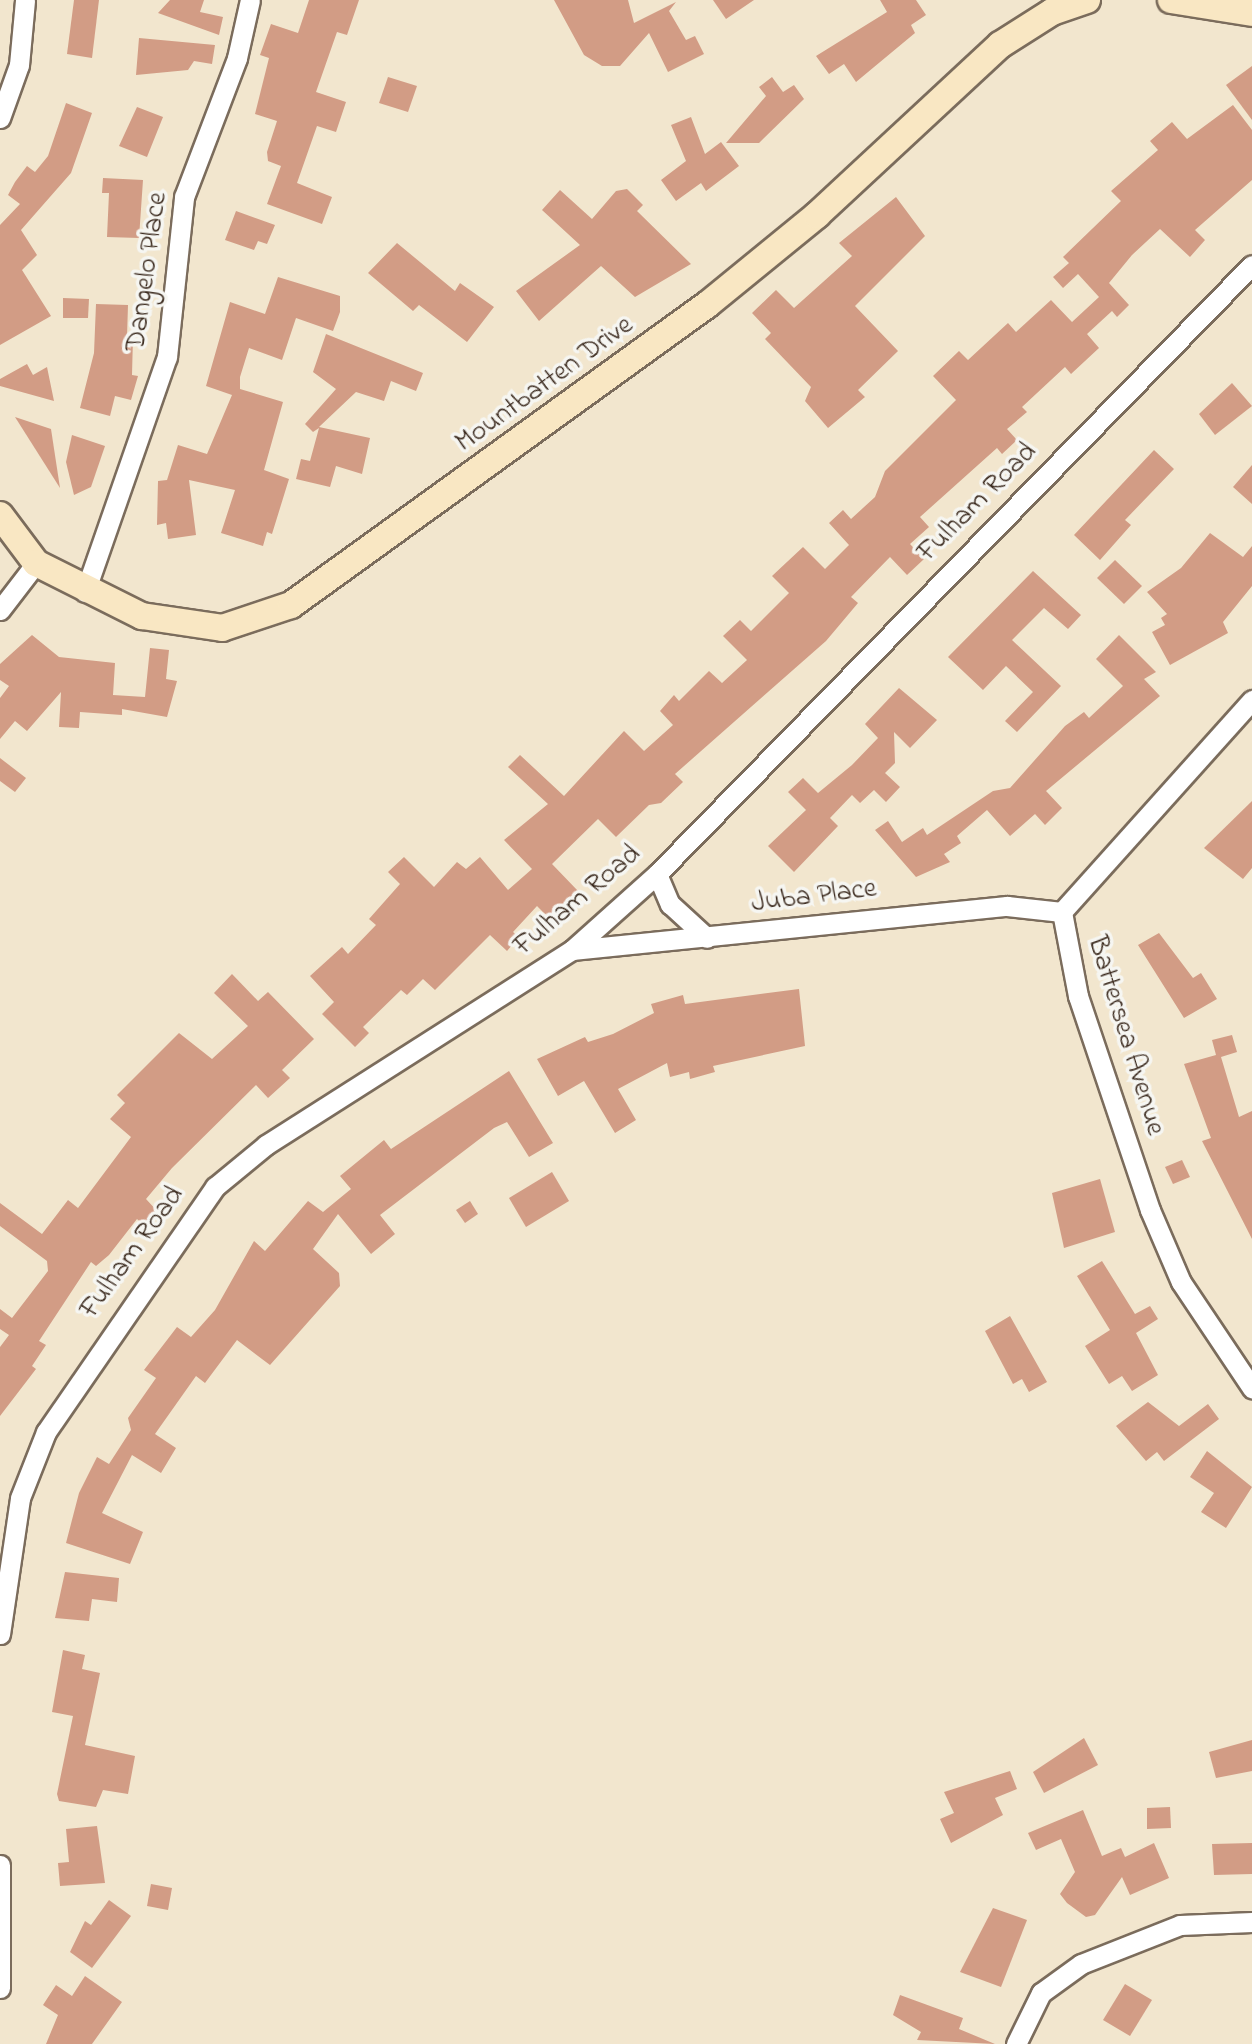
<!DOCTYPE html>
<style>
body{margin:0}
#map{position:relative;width:1252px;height:2044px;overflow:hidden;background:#f2e6ce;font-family:"Indie Flower",sans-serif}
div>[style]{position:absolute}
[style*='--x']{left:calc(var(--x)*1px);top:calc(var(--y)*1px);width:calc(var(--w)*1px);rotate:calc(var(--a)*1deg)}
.building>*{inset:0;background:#d29c85}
.roads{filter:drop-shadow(2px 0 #7b6c5c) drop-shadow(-2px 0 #7b6c5c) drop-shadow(0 2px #7b6c5c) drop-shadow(0 -2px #7b6c5c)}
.street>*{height:19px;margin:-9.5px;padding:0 9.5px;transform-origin:9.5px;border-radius:9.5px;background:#fff}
.secondary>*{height:26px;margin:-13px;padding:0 13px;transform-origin:13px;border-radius:13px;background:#f9e7c3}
span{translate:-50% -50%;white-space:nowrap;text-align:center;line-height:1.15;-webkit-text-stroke:7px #f6f6f2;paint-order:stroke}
.street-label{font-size:28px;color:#3b2a1e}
</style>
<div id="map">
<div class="building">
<i style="clip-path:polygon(74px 0,99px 0,92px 58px,67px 54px)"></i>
<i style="clip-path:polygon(170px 0,204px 0,200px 12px,223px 17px,219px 35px,158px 13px)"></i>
<i style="clip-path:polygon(309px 0,359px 0,347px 35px,337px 32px,316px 92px,346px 102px,336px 132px,317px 126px,297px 183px,332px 197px,322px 224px,267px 204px,281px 166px,268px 161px,267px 152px,277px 121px,255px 114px,269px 58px,260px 55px,271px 24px,298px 33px)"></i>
<i style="clip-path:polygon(554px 0,628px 0,634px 23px,676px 2px,669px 11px,686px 40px,695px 36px,704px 54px,668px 72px,649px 33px,620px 66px,602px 66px,584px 55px)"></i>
<i style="clip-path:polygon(713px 0,754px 0,726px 19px)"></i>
<i style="clip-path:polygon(880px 0,916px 0,926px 15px,911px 25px,915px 33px,856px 82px,844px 64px,829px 74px,816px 56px,887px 12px)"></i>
<i style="clip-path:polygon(139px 38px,215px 45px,212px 64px,194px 61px,188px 70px,136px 75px)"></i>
<i style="clip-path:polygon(1252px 66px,1252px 120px,1226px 85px)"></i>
<i style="clip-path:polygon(388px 77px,417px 86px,408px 112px,379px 103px)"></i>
<i style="clip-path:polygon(772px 77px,783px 92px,794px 85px,804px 99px,759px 143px,726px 143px,766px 96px,759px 87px)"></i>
<i style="clip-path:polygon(66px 103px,92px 113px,71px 173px,21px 230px,37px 255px,22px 270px,51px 316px,0 345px,0 225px,20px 204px,8px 195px,15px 182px,27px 166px,35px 172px,48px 156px)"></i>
<i style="clip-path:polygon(1233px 105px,1252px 130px,1252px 180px,1195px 230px,1205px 240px,1190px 257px,1160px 229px,1132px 255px,1109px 283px,1129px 305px,1117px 317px,1112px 311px,1087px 334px,1099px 348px,1071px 374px,1065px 367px,1022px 407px,1027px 412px,1007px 429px,1017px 440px,1002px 454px,997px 448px,920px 517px,929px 527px,910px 544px,924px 559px,907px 575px,890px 557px,851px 597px,858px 603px,826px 641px,675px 774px,683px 782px,661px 803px,649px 805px,616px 837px,598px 819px,552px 864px,578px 891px,550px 919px,537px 906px,513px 932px,519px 937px,507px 951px,490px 935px,435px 990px,423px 979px,407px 995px,401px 990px,363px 1027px,369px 1033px,355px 1047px,322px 1014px,334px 1002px,310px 976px,342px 947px,348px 954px,376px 925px,369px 919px,400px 884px,388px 872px,404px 857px,434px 887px,457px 862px,466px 869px,480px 857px,508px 890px,532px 869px,504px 840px,548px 804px,508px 767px,520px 755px,564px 796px,624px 731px,644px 751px,673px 725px,660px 711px,674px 695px,679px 701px,709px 671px,722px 683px,747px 660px,723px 636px,740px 620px,751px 631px,789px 593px,772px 576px,803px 547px,825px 569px,849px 545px,829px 523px,843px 510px,851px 519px,875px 497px,885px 471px,956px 400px,933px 376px,959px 351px,968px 360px,1008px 323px,1016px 332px,1051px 300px,1072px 322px,1099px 297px,1078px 274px,1063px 288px,1053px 277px,1069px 263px,1063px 257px,1121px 201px,1111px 191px,1158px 150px,1150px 141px,1172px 122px,1187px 139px)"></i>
<i style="clip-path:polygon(137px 107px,163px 117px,147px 157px,119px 146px)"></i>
<i style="clip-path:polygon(691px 117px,705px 154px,721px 142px,739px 166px,706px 191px,701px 183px,676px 201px,661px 180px,686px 161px,671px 125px)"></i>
<i style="clip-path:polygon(103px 178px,143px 180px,139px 238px,107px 237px,109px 193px,102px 193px)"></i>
<i style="clip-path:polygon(627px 189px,643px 205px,637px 211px,691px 264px,635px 297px,601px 266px,539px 321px,516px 291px,580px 245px,542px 210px,560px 190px,592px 219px,616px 191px)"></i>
<i style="clip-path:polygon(896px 197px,925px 236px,855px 306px,898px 351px,858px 390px,865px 397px,828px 428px,805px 401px,811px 387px,765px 339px,771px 333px,752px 313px,776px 290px,794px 308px,852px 256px,839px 243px)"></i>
<i style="clip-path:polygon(236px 211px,275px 225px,267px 244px,258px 241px,254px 250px,225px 240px)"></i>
<i style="clip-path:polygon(397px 243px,455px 291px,460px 283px,494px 307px,467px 342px,419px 305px,413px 311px,368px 273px)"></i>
<i style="clip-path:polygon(278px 277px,340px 296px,340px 312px,333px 331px,296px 318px,282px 360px,249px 348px,240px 377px,240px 389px,283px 402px,264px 470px,289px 479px,272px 534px,267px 532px,263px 546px,221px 533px,235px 490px,189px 480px,196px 535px,168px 539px,166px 523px,157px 525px,158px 481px,167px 480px,178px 445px,207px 454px,232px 395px,206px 386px,230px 302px,265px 314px)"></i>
<i style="clip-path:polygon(63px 298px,89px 299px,88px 318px,63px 318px)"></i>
<i style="clip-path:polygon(96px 304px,128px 305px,127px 337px,133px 337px,132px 375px,138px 376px,131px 400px,115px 396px,110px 416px,80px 408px,94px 353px)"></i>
<i style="clip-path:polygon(326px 334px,423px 373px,416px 391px,391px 381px,384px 401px,356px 392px,319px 427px,370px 438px,362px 474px,336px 466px,330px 487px,296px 479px,301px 459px,310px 461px,319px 428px,313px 432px,305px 424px,336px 389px,313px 372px)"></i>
<i style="clip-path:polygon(27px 364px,33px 375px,47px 367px,54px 401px,0 386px,0 379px)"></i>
<i style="clip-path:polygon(1232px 383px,1252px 406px,1215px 435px,1199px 414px)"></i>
<i style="clip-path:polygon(15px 417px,51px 429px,60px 488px)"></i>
<i style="clip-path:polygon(72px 435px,105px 446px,91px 487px,74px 495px,66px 462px)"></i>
<i style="clip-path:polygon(1154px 450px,1174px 469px,1125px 520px,1131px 525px,1100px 560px,1074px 535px)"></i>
<i style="clip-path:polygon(1252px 465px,1252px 504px,1233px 487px)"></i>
<i style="clip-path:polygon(1210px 533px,1243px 557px,1252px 546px,1252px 586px,1223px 622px,1228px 633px,1170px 665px,1152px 632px,1165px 625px,1161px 618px,1167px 614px,1147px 592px,1181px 568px)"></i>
<i style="clip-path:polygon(1115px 560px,1142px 586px,1124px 604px,1097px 578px)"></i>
<i style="clip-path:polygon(1033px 571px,1081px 615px,1068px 629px,1044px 608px,1012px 640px,1061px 686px,1017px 732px,1005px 721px,1033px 692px,1006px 666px,983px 690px,948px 657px)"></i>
<i style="clip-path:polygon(32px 635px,59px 657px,115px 663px,113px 695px,145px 697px,150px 648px,169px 650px,166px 679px,177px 681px,167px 717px,122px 709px,122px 715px,80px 712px,79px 728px,59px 727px,61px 692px,27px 731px,15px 721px,0 739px,0 698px,9px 686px,0 680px,0 664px)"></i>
<i style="clip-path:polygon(1119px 635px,1156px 672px,1144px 679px,1160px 696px,1046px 791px,1062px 808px,1045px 825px,1035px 814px,1010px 836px,987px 810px,957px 836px,961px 843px,944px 854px,950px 862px,916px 877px,875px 830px,888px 821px,902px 842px,923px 828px,927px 835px,993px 791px,1010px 788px,1065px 726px,1084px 712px,1089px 718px,1123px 686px,1096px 659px)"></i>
<i style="clip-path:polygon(899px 688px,937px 720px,910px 748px,894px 732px,895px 763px,885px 773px,900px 787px,886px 802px,874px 790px,860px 803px,852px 795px,830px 818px,838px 826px,794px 872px,768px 846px,806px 810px,788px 792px,803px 778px,818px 793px,852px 765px,878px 738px,865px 724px)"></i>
<i style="clip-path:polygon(0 758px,26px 778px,15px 792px,0 781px)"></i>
<i style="clip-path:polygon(1252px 801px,1252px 868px,1243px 879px,1204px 848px)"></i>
<i style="clip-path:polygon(1159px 933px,1193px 978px,1201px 973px,1217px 999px,1184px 1018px,1138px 945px)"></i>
<i style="clip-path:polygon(232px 974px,258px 1001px,268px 992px,314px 1039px,282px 1070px,290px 1078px,268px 1098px,256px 1085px,172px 1168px,146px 1199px,158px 1212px,145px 1226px,137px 1219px,109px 1255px,96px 1266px,91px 1262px,39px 1341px,46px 1345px,32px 1366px,36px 1369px,0 1416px,0 1347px,9px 1335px,0 1329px,0 1309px,12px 1318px,48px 1271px,47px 1261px,0 1226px,0 1203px,42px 1234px,68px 1200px,78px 1208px,131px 1137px,110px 1119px,125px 1103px,117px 1095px,179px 1033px,212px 1059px,248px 1026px,214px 993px)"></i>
<i style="clip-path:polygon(799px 989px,805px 1046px,713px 1066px,715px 1072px,690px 1079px,689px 1072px,670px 1077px,667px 1063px,618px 1089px,636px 1120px,615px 1133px,584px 1081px,558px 1096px,537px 1059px,585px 1037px,588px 1042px,613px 1034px,654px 1013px,651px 1004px,683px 995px,685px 1004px)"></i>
<i style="clip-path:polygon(1232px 1035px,1237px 1052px,1221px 1057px,1239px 1117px,1252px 1111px,1252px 1239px,1202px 1141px,1211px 1138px,1184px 1064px,1216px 1055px,1212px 1040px)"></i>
<i style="clip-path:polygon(509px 1071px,553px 1143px,529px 1157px,507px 1122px,494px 1128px,380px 1215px,395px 1234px,371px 1254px,338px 1214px,313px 1249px,339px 1273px,340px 1286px,270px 1365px,237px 1340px,205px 1383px,196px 1376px,155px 1434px,176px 1448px,161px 1473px,132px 1455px,102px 1513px,143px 1532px,130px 1564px,66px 1543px,79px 1493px,97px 1457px,109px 1464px,131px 1430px,128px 1418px,156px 1378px,144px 1370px,177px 1327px,191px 1337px,215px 1310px,254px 1241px,265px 1251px,308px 1201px,323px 1212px,351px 1189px,340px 1176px,384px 1140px,391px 1149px)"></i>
<i style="clip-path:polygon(1182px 1160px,1190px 1177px,1173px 1184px,1165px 1167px)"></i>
<i style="clip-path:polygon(552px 1172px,569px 1201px,526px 1227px,509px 1198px)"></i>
<i style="clip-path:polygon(1100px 1179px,1115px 1232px,1064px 1248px,1052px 1193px)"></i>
<i style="clip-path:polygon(470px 1201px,478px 1214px,465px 1223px,456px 1210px)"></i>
<i style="clip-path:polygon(1102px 1261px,1135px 1314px,1150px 1306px,1158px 1319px,1136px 1333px,1158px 1375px,1132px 1391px,1122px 1376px,1109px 1384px,1085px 1346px,1110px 1330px,1077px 1276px)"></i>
<i style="clip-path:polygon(1010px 1316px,1047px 1382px,1029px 1392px,1022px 1379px,1013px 1384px,985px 1331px)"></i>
<i style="clip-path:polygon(1148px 1402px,1179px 1426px,1208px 1404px,1219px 1419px,1164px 1461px,1157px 1452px,1146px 1461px,1116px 1426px)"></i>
<i style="clip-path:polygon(1207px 1451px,1252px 1487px,1226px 1528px,1201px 1512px,1214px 1493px,1190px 1477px)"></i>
<i style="clip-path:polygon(65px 1572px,119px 1578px,117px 1602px,92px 1599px,89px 1621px,55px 1618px)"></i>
<i style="clip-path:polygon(63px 1650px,85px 1655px,82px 1669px,100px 1673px,85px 1745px,135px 1756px,128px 1794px,103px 1790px,96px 1807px,59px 1801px,57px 1794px,73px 1716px,52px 1712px)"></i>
<i style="clip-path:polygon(1084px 1738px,1098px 1765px,1044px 1793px,1033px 1772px)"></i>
<i style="clip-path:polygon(1252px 1740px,1252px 1771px,1216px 1778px,1209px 1752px)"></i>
<i style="clip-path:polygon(1010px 1771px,1017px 1789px,995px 1798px,1003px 1815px,951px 1843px,940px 1819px,954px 1813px,944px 1792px)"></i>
<i style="clip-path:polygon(1170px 1807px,1171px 1828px,1147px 1829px,1147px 1808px)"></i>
<i style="clip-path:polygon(1083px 1810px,1102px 1856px,1121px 1848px,1125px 1857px,1154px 1843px,1169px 1878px,1130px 1895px,1122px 1877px,1095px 1915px,1086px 1917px,1067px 1903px,1060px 1894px,1075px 1872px,1061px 1839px,1036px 1850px,1028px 1833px)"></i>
<i style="clip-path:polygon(97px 1826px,105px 1883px,60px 1886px,58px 1863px,69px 1862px,66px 1829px)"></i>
<i style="clip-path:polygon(1252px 1843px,1252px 1874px,1214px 1875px,1212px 1844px)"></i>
<i style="clip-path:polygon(151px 1884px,172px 1888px,168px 1910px,147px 1906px)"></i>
<i style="clip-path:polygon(109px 1900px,131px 1916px,92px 1968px,70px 1952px,85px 1921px,91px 1925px)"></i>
<i style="clip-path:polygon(993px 1908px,1027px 1920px,1001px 1987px,960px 1972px)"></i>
<i style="clip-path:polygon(85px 1976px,122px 2002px,92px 2044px,46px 2044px,58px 2015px,43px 2005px,56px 1985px,72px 1996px)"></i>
<i style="clip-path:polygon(1125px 1984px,1152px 2000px,1130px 2036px,1103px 2020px)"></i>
<i style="clip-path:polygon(900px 1995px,963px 2018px,959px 2029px,995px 2044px,917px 2040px,921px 2032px,893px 2015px)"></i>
</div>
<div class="roads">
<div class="street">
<i style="--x:0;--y:118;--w:56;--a:-70.3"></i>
<i style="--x:19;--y:65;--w:65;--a:-84.7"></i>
<i style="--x:85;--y:592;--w:249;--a:-70.8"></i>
<i style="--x:167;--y:357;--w:161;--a:-83.9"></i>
<i style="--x:184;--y:197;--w:149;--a:-69.1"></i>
<i style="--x:237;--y:58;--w:59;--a:-77.4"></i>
<i style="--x:0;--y:610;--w:59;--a:-52.5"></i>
<i style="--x:1252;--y:700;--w:285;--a:131.9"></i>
<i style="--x:1062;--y:912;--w:86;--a:79.2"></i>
<i style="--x:1078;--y:996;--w:226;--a:71.4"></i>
<i style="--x:1150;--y:1210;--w:78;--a:66.7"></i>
<i style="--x:1181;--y:1282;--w:128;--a:56.2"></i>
<i style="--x:657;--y:874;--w:33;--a:67"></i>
<i style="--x:670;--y:904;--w:50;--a:42.6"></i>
<i style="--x:572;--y:950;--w:437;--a:-5.8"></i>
<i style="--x:1007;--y:906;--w:55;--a:6.2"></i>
<i style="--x:0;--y:1634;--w:137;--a:-81.6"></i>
<i style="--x:20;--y:1498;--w:71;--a:-68.5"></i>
<i style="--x:46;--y:1432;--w:298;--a:-55.4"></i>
<i style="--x:215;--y:1187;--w:66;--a:-39.5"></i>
<i style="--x:266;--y:1145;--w:363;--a:-32.5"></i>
<i style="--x:572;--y:950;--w:114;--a:-41.8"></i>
<i style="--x:657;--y:874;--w:851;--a:-45.67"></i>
<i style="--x:0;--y:1865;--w:123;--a:90"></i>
<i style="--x:1016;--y:2044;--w:57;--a:-63.9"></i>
<i style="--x:1041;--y:1993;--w:49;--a:-35.9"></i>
<i style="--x:1081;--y:1964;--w:106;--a:-21.5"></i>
<i style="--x:1180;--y:1925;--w:72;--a:-2.4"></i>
</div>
<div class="secondary">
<i style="--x:1171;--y:0;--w:82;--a:9.1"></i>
<i style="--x:0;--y:515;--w:60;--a:53.1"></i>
<i style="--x:36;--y:563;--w:119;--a:26.6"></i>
<i style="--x:142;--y:616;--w:81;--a:8.5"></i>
<i style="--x:222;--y:628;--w:73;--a:-18.4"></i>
<i style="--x:291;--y:605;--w:514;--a:-35.82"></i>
<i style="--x:708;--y:304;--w:141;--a:-39.2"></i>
<i style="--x:817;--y:215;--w:250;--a:-42.9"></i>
<i style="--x:1000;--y:45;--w:62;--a:-32.4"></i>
<i style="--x:1052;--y:12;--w:37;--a:-19"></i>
</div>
</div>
<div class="street-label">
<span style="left:148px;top:272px;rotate:-82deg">Dangelo Place</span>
<span style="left:545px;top:385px;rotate:-36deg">Mountbatten Drive</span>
<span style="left:978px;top:503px;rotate:-45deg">Fulham Road</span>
<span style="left:814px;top:897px;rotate:-7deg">Juba Place</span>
<span style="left:578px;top:901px;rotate:-40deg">Fulham Road</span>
<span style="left:1125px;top:1036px;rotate:73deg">Battersea Avenue</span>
<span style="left:133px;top:1253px;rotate:-54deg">Fulham Road</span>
</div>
</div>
